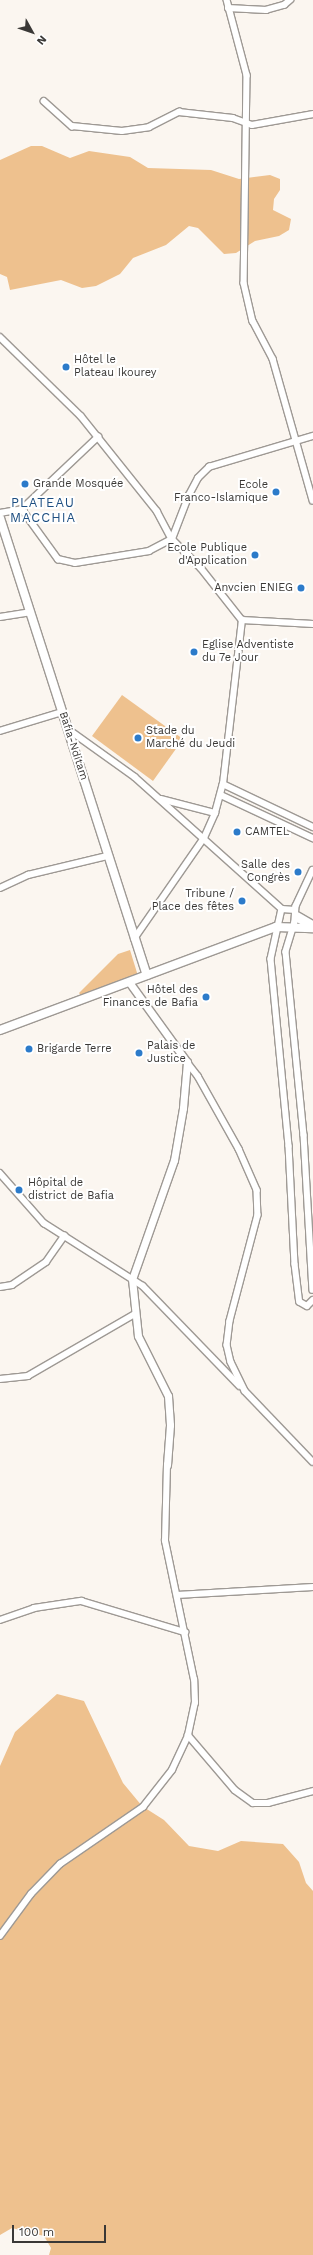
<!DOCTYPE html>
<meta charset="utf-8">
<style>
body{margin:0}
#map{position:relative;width:313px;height:2255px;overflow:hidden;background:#fbf6f0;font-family:"Work Sans",sans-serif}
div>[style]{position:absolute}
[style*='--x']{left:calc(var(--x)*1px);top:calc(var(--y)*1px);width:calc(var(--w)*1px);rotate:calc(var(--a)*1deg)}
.green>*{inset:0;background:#eec18e}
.roads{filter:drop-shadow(1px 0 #9e9994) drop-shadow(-1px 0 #9e9994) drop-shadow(0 1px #9e9994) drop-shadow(0 -1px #9e9994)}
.minor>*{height:5.5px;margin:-2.75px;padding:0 2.75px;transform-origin:2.75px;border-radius:2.75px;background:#fff}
.tertiary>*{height:7px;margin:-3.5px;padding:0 3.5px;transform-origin:3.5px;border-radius:3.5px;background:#fff}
.secondary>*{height:8px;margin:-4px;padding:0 4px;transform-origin:4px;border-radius:4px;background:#fff}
.primary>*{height:9px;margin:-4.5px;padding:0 4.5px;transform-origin:4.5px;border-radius:4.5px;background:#fff}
.dots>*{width:11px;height:11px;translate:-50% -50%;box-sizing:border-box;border:2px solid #fff;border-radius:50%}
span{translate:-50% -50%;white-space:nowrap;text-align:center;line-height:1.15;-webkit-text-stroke:4px #fff;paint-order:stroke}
.poi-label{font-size:11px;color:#3a3836}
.left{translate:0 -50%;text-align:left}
.right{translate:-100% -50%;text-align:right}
.street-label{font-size:11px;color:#3a3836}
.quarter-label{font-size:13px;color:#1d4e81;letter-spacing:1px}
.north{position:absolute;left:12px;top:12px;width:40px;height:40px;-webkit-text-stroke:3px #fff;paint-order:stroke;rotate:130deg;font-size:11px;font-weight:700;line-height:16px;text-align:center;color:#3a3836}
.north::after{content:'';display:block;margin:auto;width:14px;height:18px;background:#3a3836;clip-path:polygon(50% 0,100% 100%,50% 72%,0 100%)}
.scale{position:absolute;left:12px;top:2225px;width:94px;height:18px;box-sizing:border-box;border:2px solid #3a3836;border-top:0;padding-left:5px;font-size:12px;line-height:14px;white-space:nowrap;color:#3a3836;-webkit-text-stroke:3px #fff;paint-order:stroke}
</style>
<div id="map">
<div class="green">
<i style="clip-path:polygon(31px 146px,42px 146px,70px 158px,89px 151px,130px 157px,148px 168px,211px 170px,239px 179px,270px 175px,280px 179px,280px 190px,274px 199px,273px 210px,291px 219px,289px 230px,279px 236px,255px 241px,236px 253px,224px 254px,198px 228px,189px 226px,166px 245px,133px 258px,120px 274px,96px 286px,82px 288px,61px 280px,10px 290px,7px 277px,0 274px,0 160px)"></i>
<i style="clip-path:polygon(122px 695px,183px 739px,153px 781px,92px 736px)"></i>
<i style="clip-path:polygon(130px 950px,138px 976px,82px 997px,79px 993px,118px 954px)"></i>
<i style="clip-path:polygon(57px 1694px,84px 1701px,123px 1783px,142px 1806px,164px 1820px,189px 1846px,218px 1851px,241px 1841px,283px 1844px,299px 1862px,306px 1883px,313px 1891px,313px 2255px,49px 2255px,51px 2248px,44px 2236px,12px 2228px,0 2235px,0 1766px,15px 1732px)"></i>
</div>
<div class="roads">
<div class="minor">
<i style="--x:227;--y:0;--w:78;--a:75.1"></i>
<i style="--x:247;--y:75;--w:208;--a:90.8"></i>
<i style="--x:244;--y:283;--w:39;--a:77"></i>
<i style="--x:253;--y:321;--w:43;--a:62.2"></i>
<i style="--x:273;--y:359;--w:147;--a:74.2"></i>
<i style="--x:228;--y:8;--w:38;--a:3"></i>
<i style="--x:266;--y:10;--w:19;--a:-16"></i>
<i style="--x:284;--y:5;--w:8;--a:-40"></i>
<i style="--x:44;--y:101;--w:38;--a:42"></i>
<i style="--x:72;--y:126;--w:50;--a:5.7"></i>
<i style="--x:122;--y:131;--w:27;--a:-8"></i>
<i style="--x:149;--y:127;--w:34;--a:-27"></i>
<i style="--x:179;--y:112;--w:54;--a:6.3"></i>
<i style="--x:233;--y:118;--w:20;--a:20"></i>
<i style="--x:252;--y:125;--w:62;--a:-10.2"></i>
<i style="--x:0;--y:337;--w:113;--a:44.3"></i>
<i style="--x:81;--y:416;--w:122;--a:51.3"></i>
<i style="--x:157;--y:511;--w:32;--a:62"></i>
<i style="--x:172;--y:539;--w:41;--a:45"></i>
<i style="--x:201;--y:568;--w:66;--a:51.7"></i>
<i style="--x:242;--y:620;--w:71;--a:3.2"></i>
<i style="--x:22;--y:509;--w:62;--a:54.2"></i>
<i style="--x:58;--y:559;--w:17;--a:13"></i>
<i style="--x:75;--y:563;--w:75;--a:-9.2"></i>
<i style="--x:149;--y:551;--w:26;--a:-28"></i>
<i style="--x:172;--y:539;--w:47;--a:-68.9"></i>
<i style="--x:189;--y:495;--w:19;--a:-62"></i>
<i style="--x:198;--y:478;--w:16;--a:-45"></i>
<i style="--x:209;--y:467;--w:109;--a:-16.6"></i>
<i style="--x:0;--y:513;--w:22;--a:-10"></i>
<i style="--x:22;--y:509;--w:105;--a:-43.5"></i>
<i style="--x:0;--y:617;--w:30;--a:-9"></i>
<i style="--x:68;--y:729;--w:82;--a:35.6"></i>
<i style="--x:135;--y:777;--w:198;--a:41.9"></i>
<i style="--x:282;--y:909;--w:13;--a:4"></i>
<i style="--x:0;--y:731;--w:65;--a:-17"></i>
<i style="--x:223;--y:784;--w:100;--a:25.5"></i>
<i style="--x:221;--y:795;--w:102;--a:25.1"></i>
<i style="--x:161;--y:799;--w:56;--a:14.5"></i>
<i style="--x:313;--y:870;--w:40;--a:115"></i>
<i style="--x:296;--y:906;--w:16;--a:94"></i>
<i style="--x:295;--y:922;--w:31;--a:107"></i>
<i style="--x:286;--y:952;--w:184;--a:84.4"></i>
<i style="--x:304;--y:1135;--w:155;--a:86.7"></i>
<i style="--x:0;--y:888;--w:31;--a:-25"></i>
<i style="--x:28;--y:875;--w:81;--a:-13.5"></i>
<i style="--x:282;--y:909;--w:51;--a:102.4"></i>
<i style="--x:271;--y:959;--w:188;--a:84.5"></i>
<i style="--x:289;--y:1146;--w:118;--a:87.1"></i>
<i style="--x:295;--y:1264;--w:38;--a:83"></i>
<i style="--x:300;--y:1302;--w:8;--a:30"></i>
<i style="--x:307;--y:1306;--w:8;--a:-45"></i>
<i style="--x:134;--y:939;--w:123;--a:-55.3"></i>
<i style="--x:204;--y:838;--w:27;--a:-66"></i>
<i style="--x:215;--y:813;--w:30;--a:-75"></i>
<i style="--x:223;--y:784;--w:165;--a:-83.4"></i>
<i style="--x:187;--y:1062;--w:18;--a:52"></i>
<i style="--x:198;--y:1076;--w:84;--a:60.7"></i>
<i style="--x:239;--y:1149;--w:45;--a:66.3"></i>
<i style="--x:257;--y:1190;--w:25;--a:88"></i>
<i style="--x:258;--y:1215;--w:110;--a:104.8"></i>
<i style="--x:230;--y:1321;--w:24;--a:97"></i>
<i style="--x:227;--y:1345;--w:17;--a:77"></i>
<i style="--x:231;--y:1362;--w:32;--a:64"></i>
<i style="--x:245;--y:1391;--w:98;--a:46.2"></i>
<i style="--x:0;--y:1173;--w:67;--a:48.7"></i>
<i style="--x:44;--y:1223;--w:117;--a:32.5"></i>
<i style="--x:143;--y:1286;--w:139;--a:45.9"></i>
<i style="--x:0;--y:1287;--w:12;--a:-9"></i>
<i style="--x:12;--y:1285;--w:41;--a:-34.1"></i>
<i style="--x:46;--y:1262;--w:32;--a:-55"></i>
<i style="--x:0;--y:1379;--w:28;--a:-6"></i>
<i style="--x:28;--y:1376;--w:124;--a:-30.1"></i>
<i style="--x:177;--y:1595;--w:136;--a:-3.4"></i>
<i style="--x:0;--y:1620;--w:36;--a:-19"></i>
<i style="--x:34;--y:1608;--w:48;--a:-8.5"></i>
<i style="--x:81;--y:1601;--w:109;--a:16.6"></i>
<i style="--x:188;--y:1735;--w:72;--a:49.5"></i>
<i style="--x:235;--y:1790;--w:22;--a:36"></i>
<i style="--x:253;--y:1803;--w:15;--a:0"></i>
<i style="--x:268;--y:1803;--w:47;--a:-14.9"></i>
<i style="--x:0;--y:1936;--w:52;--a:-53.6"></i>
<i style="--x:31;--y:1894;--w:42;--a:-46"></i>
<i style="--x:60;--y:1864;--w:101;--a:-34.5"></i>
<i style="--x:143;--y:1807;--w:47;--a:-51.9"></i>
<i style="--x:172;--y:1770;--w:38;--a:-65"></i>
<i style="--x:188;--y:1735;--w:33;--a:-78"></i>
<i style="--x:195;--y:1703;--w:23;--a:-92"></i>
<i style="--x:194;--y:1680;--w:142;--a:-101.8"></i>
<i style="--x:165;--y:1541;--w:76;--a:-88.5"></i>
</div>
<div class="tertiary">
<i style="--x:129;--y:982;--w:99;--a:54.1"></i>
<i style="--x:187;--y:1062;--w:46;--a:95"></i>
<i style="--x:183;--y:1108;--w:53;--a:99.8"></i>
<i style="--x:174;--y:1160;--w:126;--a:109.4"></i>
<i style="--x:132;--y:1279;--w:57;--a:84"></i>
<i style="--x:138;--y:1336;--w:67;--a:63.4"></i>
<i style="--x:168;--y:1396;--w:29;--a:86"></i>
<i style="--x:170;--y:1425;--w:40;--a:94.3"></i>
</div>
<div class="secondary">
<i style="--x:0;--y:518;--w:480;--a:72.2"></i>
<i style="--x:0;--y:1030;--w:295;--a:-20.5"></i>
<i style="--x:276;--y:927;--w:37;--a:2"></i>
</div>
<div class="primary">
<i style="--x:296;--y:916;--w:20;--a:30"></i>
</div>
</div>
<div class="dots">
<i style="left:66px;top:367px;background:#2c7bca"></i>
<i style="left:25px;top:484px;background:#2c7bca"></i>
<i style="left:276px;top:492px;background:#2c7bca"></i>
<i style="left:255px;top:555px;background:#2c7bca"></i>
<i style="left:301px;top:588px;background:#2c7bca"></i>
<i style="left:194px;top:652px;background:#2c7bca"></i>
<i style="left:138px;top:738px;background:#2c7bca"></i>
<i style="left:237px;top:832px;background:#2c7bca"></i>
<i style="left:298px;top:872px;background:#2c7bca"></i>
<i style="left:242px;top:901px;background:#2c7bca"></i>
<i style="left:206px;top:997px;background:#2c7bca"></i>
<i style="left:29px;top:1049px;background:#2c7bca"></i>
<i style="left:139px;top:1053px;background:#2c7bca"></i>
<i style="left:19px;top:1190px;background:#2c7bca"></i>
</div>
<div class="poi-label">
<span class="left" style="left:74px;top:367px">Hôtel le<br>Plateau Ikourey</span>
<span class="left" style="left:33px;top:484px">Grande Mosquée</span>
<span class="right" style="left:268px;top:492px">Ecole<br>Franco-Islamique</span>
<span class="right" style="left:247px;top:555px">Ecole Publique<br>d'Application</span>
<span class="right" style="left:293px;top:588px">Anvcien ENIEG</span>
<span class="left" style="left:202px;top:652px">Eglise Adventiste<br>du 7e Jour</span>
<span class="left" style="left:146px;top:738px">Stade du<br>Marché du Jeudi</span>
<span class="left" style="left:245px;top:832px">CAMTEL</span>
<span class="right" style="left:290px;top:872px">Salle des<br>Congrès</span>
<span class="right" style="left:234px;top:901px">Tribune /<br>Place des fêtes</span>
<span class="right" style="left:198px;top:997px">Hôtel des<br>Finances de Bafia</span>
<span class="left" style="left:147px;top:1053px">Palais de<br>Justice</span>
<span class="left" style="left:37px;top:1049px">Brigarde Terre</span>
<span class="left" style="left:28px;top:1190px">Hôpital de<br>district de Bafia</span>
</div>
<div class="street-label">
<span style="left:73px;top:746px;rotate:72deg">Bafia-Nditam</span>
</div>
<div class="quarter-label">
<span style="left:43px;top:511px">PLATEAU<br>MACCHIA</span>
</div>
<div class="north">N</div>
<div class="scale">100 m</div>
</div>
